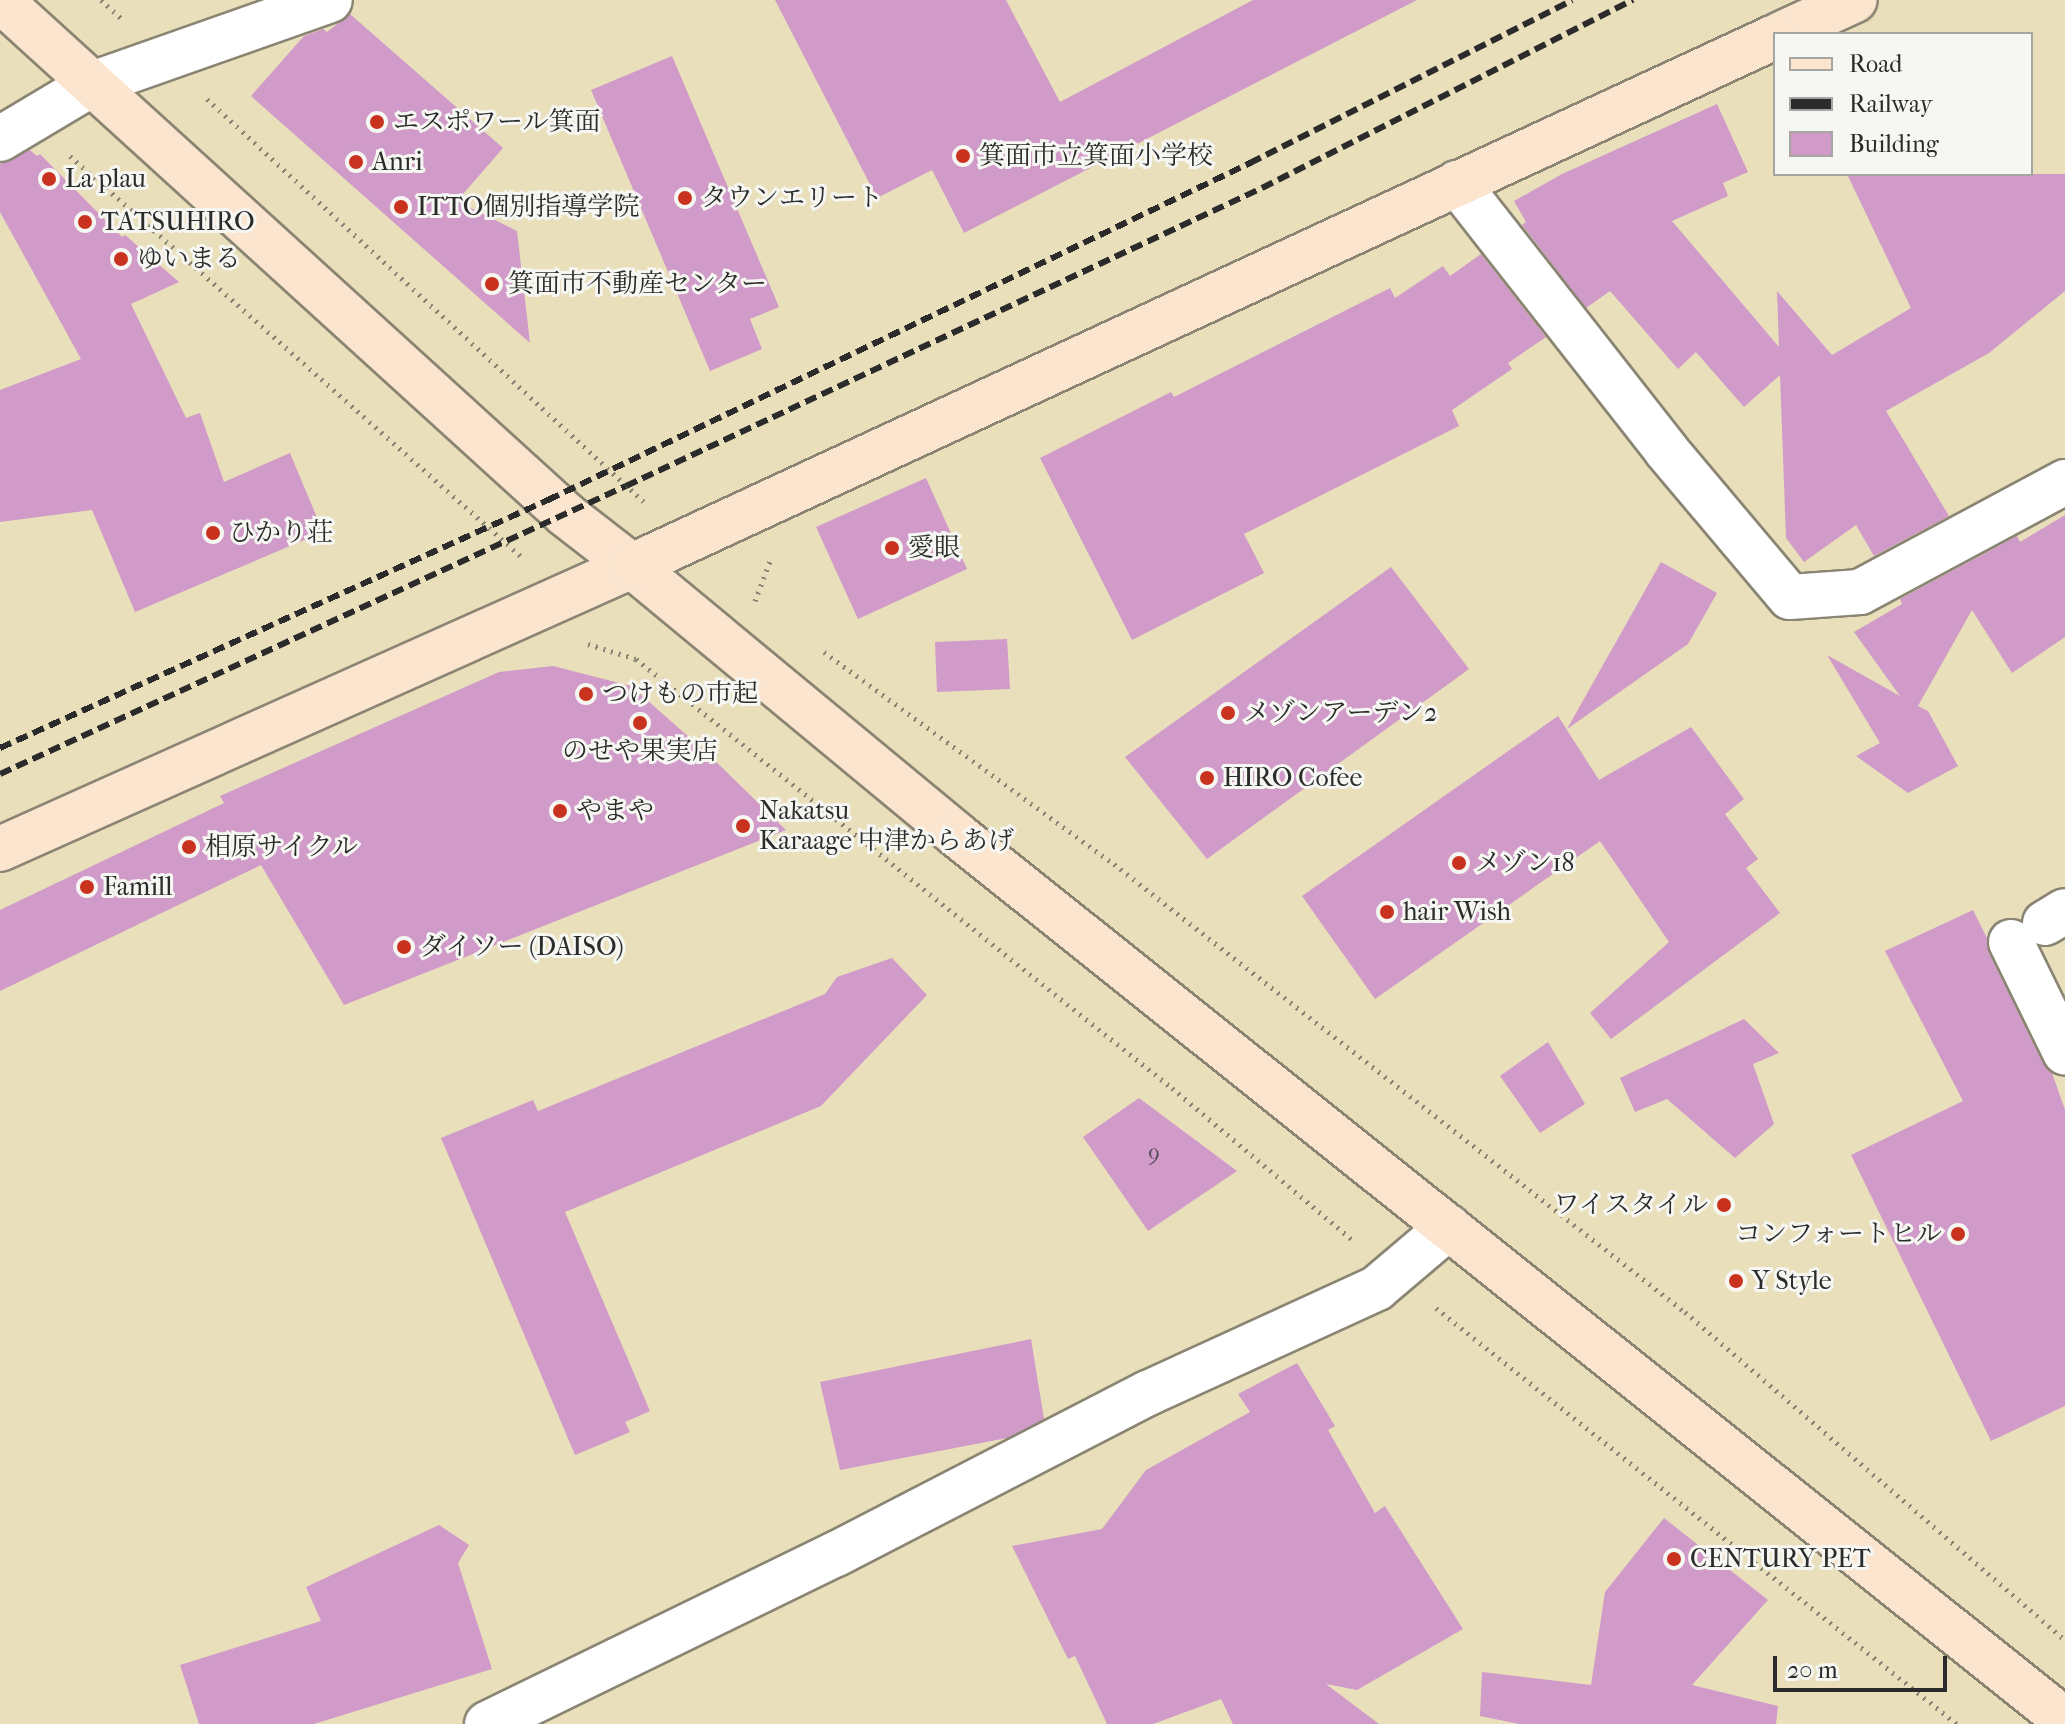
<!DOCTYPE html>
<meta charset="utf-8">
<style>
body{margin:0}
#map{position:relative;width:2065px;height:1724px;overflow:hidden;background:#e9dfbb;font-family:"IM FELL French Canon","Noto Serif JP",serif}
div>[style]{position:absolute}
[style*='--x']{left:calc(var(--x)*1px);top:calc(var(--y)*1px);width:calc(var(--w)*1px);rotate:calc(var(--a)*1deg)}
.building>*{inset:0;background:#d09bc8}
.path>*{height:5px;margin-top:-2.5px;transform-origin:0;background:repeating-linear-gradient(90deg,#8a8573 0 2px,transparent 0 8px)}
.roads{filter:drop-shadow(2px 0 #8a8573) drop-shadow(-2px 0 #8a8573) drop-shadow(0 2px #8a8573) drop-shadow(0 -2px #8a8573)}
.street>*{height:44px;margin:-22px;padding:0 22px;transform-origin:22px;border-radius:22px;background:#fff}
.secondary>*{height:44px;margin:-22px;padding:0 22px;transform-origin:22px;border-radius:22px;background:#fbe5cf}
.rail>*{height:6px;margin-top:-3px;transform-origin:0;background:repeating-linear-gradient(90deg,#2b2b2b 0 12px,transparent 0 18px)}
.dots>*{width:22px;height:22px;translate:-50% -50%;box-sizing:border-box;border:4px solid #f6f6f2;border-radius:50%}
span{translate:-50% -50%;white-space:nowrap;text-align:center;line-height:1.15;-webkit-text-stroke:6px #f6f6f2;paint-order:stroke}
.number-label{font-size:22px;color:#544752}
.number-label span{-webkit-text-stroke-width:0}
.poi-label{font-size:26px;color:#2b2b2b}
.left{translate:0 -50%;text-align:left}
.right{translate:-100% -50%;text-align:right}
.legend{position:absolute;left:1773px;top:32px;width:260px;height:144px;box-sizing:border-box;background:#f6f6f2;border:2px solid #a5a5a2;margin:0;padding:10px 14px;list-style:none;font-size:24px;color:#2b2b2b}
.legend li{display:flex;align-items:center;gap:16px;height:40px}
.legend b{width:40px;border:2px solid #a5a5a2}
.scale{position:absolute;left:1773px;top:1656px;width:174px;height:36px;box-sizing:border-box;border:4px solid #2b2b2b;border-top:0;padding-left:10px;font-size:24px;line-height:28px;white-space:nowrap;color:#2b2b2b;-webkit-text-stroke:6px #f6f6f2;paint-order:stroke}
</style>
<div id="map">
<div class="building">
<i style="clip-path:polygon(775px 0,1006px 0,1060px 102px,1253px 0,1417px 0,964px 233px,932px 170px,877px 198px)"></i>
<i style="clip-path:polygon(350px 14px,503px 148px,457px 201px,517px 231px,530px 343px,251px 96px,304px 36px,323px 29px,327px 32px)"></i>
<i style="clip-path:polygon(672px 56px,779px 307px,750px 319px,762px 349px,710px 371px,591px 90px)"></i>
<i style="clip-path:polygon(1717px 104px,1748px 172px,1723px 183px,1728px 196px,1672px 221px,1779px 347px,1777px 291px,1832px 355px,1911px 308px,1847px 174px,2065px 174px,2065px 291px,1989px 353px,1886px 411px,1949px 516px,1874px 556px,1856px 525px,1804px 562px,1786px 538px,1780px 375px,1744px 407px,1696px 352px,1678px 369px,1610px 291px,1586px 308px,1522px 225px,1526px 222px,1514px 201px,1562px 174px)"></i>
<i style="clip-path:polygon(30px 150px,37px 156px,40px 154px,122px 237px,125px 235px,179px 282px,131px 304px,186px 418px,200px 413px,224px 482px,290px 453px,323px 532px,135px 612px,92px 510px,0 522px,0 390px,81px 359px,0 212px,0 164px)"></i>
<i style="clip-path:polygon(1481px 254px,1546px 337px,1508px 363px,1512px 369px,1452px 410px,1459px 426px,1244px 534px,1264px 573px,1132px 640px,1040px 458px,1171px 392px,1174px 397px,1390px 288px,1395px 298px,1443px 266px,1450px 276px)"></i>
<i style="clip-path:polygon(926px 478px,967px 569px,858px 619px,816px 527px)"></i>
<i style="clip-path:polygon(2065px 515px,2065px 637px,2012px 673px,1972px 610px,1918px 706px,1928px 711px,1958px 766px,1908px 793px,1856px 756px,1880px 743px,1827px 655px,1900px 696px,1854px 632px,1902px 604px,1900px 599px,2017px 536px,2020px 542px)"></i>
<i style="clip-path:polygon(1661px 562px,1717px 593px,1688px 644px,1567px 729px)"></i>
<i style="clip-path:polygon(1391px 567px,1469px 669px,1207px 859px,1125px 757px)"></i>
<i style="clip-path:polygon(1007px 639px,1010px 689px,937px 692px,935px 642px)"></i>
<i style="clip-path:polygon(553px 666px,631px 686px,706px 752px,786px 830px,344px 1005px,261px 865px,0 991px,0 910px,224px 803px,220px 796px,499px 672px)"></i>
<i style="clip-path:polygon(1558px 716px,1599px 780px,1691px 727px,1744px 799px,1725px 814px,1758px 859px,1746px 868px,1780px 913px,1611px 1039px,1590px 1013px,1669px 942px,1600px 841px,1375px 999px,1302px 896px)"></i>
<i style="clip-path:polygon(1973px 910px,1987px 938px,1989px 953px,2043px 1063px,2052px 1073px,2065px 1110px,2065px 1406px,1991px 1441px,1851px 1155px,1963px 1101px,1885px 951px)"></i>
<i style="clip-path:polygon(892px 958px,927px 995px,821px 1106px,565px 1212px,650px 1411px,625px 1422px,630px 1432px,575px 1455px,441px 1138px,533px 1100px,538px 1111px,825px 994px,837px 977px)"></i>
<i style="clip-path:polygon(1744px 1019px,1779px 1053px,1753px 1064px,1774px 1124px,1735px 1158px,1667px 1099px,1635px 1112px,1620px 1078px)"></i>
<i style="clip-path:polygon(1548px 1042px,1585px 1104px,1540px 1133px,1500px 1076px)"></i>
<i style="clip-path:polygon(1139px 1098px,1237px 1171px,1148px 1231px,1083px 1137px)"></i>
<i style="clip-path:polygon(1031px 1339px,1044px 1419px,1007px 1438px,840px 1470px,820px 1382px)"></i>
<i style="clip-path:polygon(1297px 1363px,1335px 1426px,1328px 1430px,1375px 1513px,1385px 1506px,1463px 1629px,1357px 1690px,1326px 1684px,1379px 1724px,1233px 1724px,1221px 1699px,1153px 1724px,1107px 1724px,1075px 1656px,1068px 1659px,1012px 1546px,1102px 1529px,1146px 1470px,1250px 1412px,1238px 1394px)"></i>
<i style="clip-path:polygon(1664px 1518px,1768px 1600px,1692px 1685px,1778px 1706px,1776px 1724px,1519px 1724px,1480px 1716px,1482px 1672px,1591px 1685px,1605px 1592px)"></i>
<i style="clip-path:polygon(439px 1525px,469px 1545px,458px 1563px,492px 1669px,314px 1724px,199px 1724px,180px 1665px,321px 1621px,306px 1587px)"></i>
</div>
<div class="path">
<i style="--x:101;--y:0;--w:27;--a:42"></i>
<i style="--x:207;--y:99;--w:594;--a:42.68"></i>
<i style="--x:70;--y:156;--w:606;--a:41.59"></i>
<i style="--x:755;--y:601;--w:43;--a:-69.4"></i>
<i style="--x:588;--y:644;--w:50;--a:17.4"></i>
<i style="--x:636;--y:659;--w:687;--a:38.67"></i>
<i style="--x:1172;--y:1088;--w:238;--a:40.1"></i>
<i style="--x:824;--y:652;--w:359;--a:36.2"></i>
<i style="--x:1114;--y:864;--w:726;--a:38.12"></i>
<i style="--x:1685;--y:1312;--w:502;--a:40.8"></i>
<i style="--x:1436;--y:1308;--w:667;--a:38.61"></i>
</div>
<div class="roads">
<div class="street">
<i style="--x:0;--y:139;--w:107;--a:-30.9"></i>
<i style="--x:92;--y:84;--w:252;--a:-19.4"></i>
<i style="--x:1457;--y:183;--w:339;--a:51.9"></i>
<i style="--x:1666;--y:450;--w:192;--a:49.9"></i>
<i style="--x:1790;--y:597;--w:70;--a:-4.1"></i>
<i style="--x:1860;--y:592;--w:233;--a:-28.2"></i>
<i style="--x:2045;--y:923;--w:23;--a:-31"></i>
<i style="--x:2011;--y:942;--w:123;--a:63.9"></i>
<i style="--x:487;--y:1724;--w:388;--a:-26"></i>
<i style="--x:836;--y:1554;--w:351;--a:-27.3"></i>
<i style="--x:1148;--y:1393;--w:252;--a:-24.6"></i>
<i style="--x:1377;--y:1288;--w:94;--a:-40.3"></i>
</div>
<div class="secondary">
<i style="--x:0;--y:0;--w:764;--a:42.29"></i>
<i style="--x:565;--y:514;--w:85;--a:37.8"></i>
<i style="--x:632;--y:566;--w:422;--a:39.6"></i>
<i style="--x:957;--y:835;--w:1418;--a:38.62"></i>
<i style="--x:1781;--y:34;--w:81;--a:-24.7"></i>
<i style="--x:0;--y:849;--w:692;--a:-24.12"></i>
<i style="--x:632;--y:566;--w:1259;--a:-24.84"></i>
</div>
</div>
<div class="rail">
<i style="--x:0;--y:748;--w:602;--a:-24.35"></i>
<i style="--x:548;--y:500;--w:779;--a:-25.64"></i>
<i style="--x:1250;--y:163;--w:361;--a:-26.8"></i>
<i style="--x:0;--y:774;--w:689;--a:-24.71"></i>
<i style="--x:626;--y:486;--w:702;--a:-25.11"></i>
<i style="--x:1262;--y:188;--w:416;--a:-26.9"></i>
</div>
<div class="dots">
<i style="left:377px;top:122px;background:#c8321e"></i>
<i style="left:963px;top:156px;background:#c8321e"></i>
<i style="left:356px;top:162px;background:#c8321e"></i>
<i style="left:49px;top:179px;background:#c8321e"></i>
<i style="left:685px;top:198px;background:#c8321e"></i>
<i style="left:401px;top:207px;background:#c8321e"></i>
<i style="left:85px;top:222px;background:#c8321e"></i>
<i style="left:121px;top:259px;background:#c8321e"></i>
<i style="left:492px;top:284px;background:#c8321e"></i>
<i style="left:213px;top:533px;background:#c8321e"></i>
<i style="left:892px;top:548px;background:#c8321e"></i>
<i style="left:586px;top:694px;background:#c8321e"></i>
<i style="left:1228px;top:713px;background:#c8321e"></i>
<i style="left:640px;top:723px;background:#c8321e"></i>
<i style="left:1207px;top:778px;background:#c8321e"></i>
<i style="left:560px;top:811px;background:#c8321e"></i>
<i style="left:743px;top:826px;background:#c8321e"></i>
<i style="left:189px;top:847px;background:#c8321e"></i>
<i style="left:1459px;top:863px;background:#c8321e"></i>
<i style="left:87px;top:887px;background:#c8321e"></i>
<i style="left:1387px;top:912px;background:#c8321e"></i>
<i style="left:404px;top:947px;background:#c8321e"></i>
<i style="left:1724px;top:1205px;background:#c8321e"></i>
<i style="left:1958px;top:1234px;background:#c8321e"></i>
<i style="left:1736px;top:1281px;background:#c8321e"></i>
<i style="left:1674px;top:1559px;background:#c8321e"></i>
</div>
<div class="number-label">
<span style="left:1154px;top:1154px">9</span>
</div>
<div class="poi-label">
<span class="left" style="left:393px;top:122px">エスポワール箕面</span>
<span class="left" style="left:979px;top:156px">箕面市立箕面小学校</span>
<span class="left" style="left:372px;top:162px">Anri</span>
<span class="left" style="left:65px;top:179px">La plau</span>
<span class="left" style="left:701px;top:198px">タウンエリート</span>
<span class="left" style="left:417px;top:207px">ITTO個別指導学院</span>
<span class="left" style="left:101px;top:222px">TATSUHIRO</span>
<span class="left" style="left:137px;top:259px">ゆいまる</span>
<span class="left" style="left:508px;top:284px">箕面市不動産センター</span>
<span class="left" style="left:229px;top:533px">ひかり荘</span>
<span class="left" style="left:908px;top:548px">愛眼</span>
<span class="left" style="left:602px;top:694px">つけもの市起</span>
<span class="left" style="left:1244px;top:713px">メゾンアーデン2</span>
<span style="left:640px;top:751px">のせや果実店</span>
<span class="left" style="left:1223px;top:778px">HIRO Cofee</span>
<span class="left" style="left:576px;top:811px">やまや</span>
<span class="left" style="left:759px;top:826px">Nakatsu<br>Karaage 中津からあげ</span>
<span class="left" style="left:205px;top:847px">相原サイクル</span>
<span class="left" style="left:1475px;top:863px">メゾン18</span>
<span class="left" style="left:103px;top:887px">Famill</span>
<span class="left" style="left:1403px;top:912px">hair Wish</span>
<span class="left" style="left:420px;top:947px">ダイソー (DAISO)</span>
<span class="right" style="left:1708px;top:1205px">ワイスタイル</span>
<span class="right" style="left:1942px;top:1234px">コンフォートヒル</span>
<span class="left" style="left:1752px;top:1281px">Y Style</span>
<span class="left" style="left:1690px;top:1559px">CENTURY PET</span>
</div>
<ul class="legend">
<li><b style="height:10px;background:#fbe5cf"></b>Road</li>
<li><b style="height:10px;background:#2b2b2b"></b>Railway</li>
<li><b style="height:22px;background:#d09bc8"></b>Building</li>
</ul>
<div class="scale">20 m</div>
</div>
